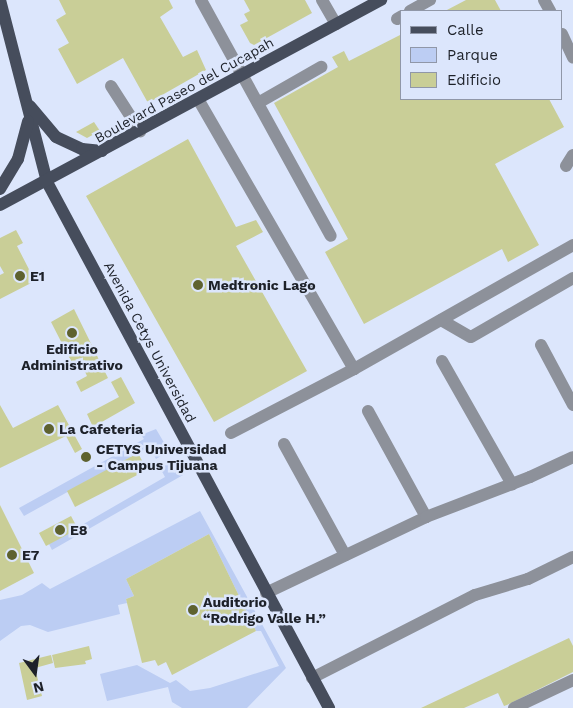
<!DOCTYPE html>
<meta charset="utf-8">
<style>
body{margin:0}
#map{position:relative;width:573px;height:708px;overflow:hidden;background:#dce6fc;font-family:"Work Sans",sans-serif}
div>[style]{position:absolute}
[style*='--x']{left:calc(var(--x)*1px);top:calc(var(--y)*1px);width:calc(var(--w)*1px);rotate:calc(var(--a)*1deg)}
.green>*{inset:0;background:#bccdf3}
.building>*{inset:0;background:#c9ce97}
.minor>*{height:12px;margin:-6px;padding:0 6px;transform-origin:6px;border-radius:6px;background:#8d919a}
.major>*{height:12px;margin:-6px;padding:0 6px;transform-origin:6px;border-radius:6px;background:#464d5c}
.dots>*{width:14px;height:14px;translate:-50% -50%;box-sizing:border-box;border:2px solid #dce6fc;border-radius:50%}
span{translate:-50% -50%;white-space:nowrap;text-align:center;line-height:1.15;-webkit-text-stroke:5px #dce6fc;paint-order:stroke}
.street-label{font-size:14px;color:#1d2129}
.poi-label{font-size:14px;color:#1d2129;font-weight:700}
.left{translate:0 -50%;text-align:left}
.legend{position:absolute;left:400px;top:10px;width:162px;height:90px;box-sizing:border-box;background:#dce6fc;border:1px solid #9097a8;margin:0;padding:6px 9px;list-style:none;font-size:15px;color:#1d2129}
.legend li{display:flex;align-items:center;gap:10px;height:25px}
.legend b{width:25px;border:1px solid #9097a8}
.north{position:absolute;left:10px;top:648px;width:50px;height:50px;-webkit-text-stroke:4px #dce6fc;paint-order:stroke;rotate:166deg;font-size:14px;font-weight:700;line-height:20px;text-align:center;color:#1d2129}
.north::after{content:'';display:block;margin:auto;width:18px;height:22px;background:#1d2129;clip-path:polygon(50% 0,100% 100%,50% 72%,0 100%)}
</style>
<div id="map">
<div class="green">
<i style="clip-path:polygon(156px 429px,169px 451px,156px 459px,149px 447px,24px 516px,19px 508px,144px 439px,141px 435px)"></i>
<i style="clip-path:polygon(174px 459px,183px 475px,52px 550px,49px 544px,165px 477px,159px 466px)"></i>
<i style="clip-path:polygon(200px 511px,286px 668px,247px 708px,182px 708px,172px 702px,168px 687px,107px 701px,100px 674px,137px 665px,170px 683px,176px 680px,190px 691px,210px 688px,279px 666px,261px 631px,256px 631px,209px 534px,126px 579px,134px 596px,126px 599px,127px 603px,118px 605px,120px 614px,48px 632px,30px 625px,21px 626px,0 641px,0 600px,22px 595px,42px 583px,50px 589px)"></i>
</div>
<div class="building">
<i style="clip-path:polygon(59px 0,169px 0,173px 8px,160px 17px,183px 57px,197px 50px,206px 70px,148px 103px,123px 58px,77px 84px,58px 49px,69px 43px,56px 20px,66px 14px)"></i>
<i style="clip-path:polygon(244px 0,305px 0,312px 13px,254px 45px,250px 43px,240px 25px,248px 21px,244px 14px,250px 11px)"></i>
<i style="clip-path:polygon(466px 0,495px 0,501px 11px,445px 11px)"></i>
<i style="clip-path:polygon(402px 34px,402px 99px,549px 99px,564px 127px,495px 164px,539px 245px,508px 262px,502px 249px,364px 324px,325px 252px,348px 239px,274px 103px,338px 67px,332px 57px,344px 51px,349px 61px)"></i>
<i style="clip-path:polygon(94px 122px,100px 131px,87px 138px,76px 132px)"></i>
<i style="clip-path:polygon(188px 139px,236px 227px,256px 220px,263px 232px,236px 246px,307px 371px,214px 422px,86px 196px)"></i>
<i style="clip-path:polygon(16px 230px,23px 243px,17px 246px,35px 281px,0 299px,0 275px,4px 273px,0 266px,0 238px)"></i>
<i style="clip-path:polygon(74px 309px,108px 378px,81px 392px,76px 382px,87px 376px,79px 359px,72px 363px,51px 322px)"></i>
<i style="clip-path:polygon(121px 377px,135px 403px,93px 427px,87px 414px,119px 397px,111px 382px)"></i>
<i style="clip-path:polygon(0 405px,13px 428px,58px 405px,82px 449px,75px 453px,66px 436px,0 468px)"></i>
<i style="clip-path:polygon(138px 453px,147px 470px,75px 507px,67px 491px)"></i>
<i style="clip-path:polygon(0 505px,34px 573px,0 591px)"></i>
<i style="clip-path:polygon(71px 516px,78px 529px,46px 546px,39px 533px)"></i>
<i style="clip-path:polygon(209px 534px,256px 631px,172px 675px,166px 662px,158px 666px,155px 660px,142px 663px,126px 599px,134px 596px,126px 579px)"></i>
<i style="clip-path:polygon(569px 638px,573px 646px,573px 672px,507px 705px,504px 706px,498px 693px,464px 708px,421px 708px)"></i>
<i style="clip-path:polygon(89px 646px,92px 659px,85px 661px,86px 664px,55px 668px,52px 655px)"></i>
<i style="clip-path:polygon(51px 655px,53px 663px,35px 668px,42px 696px,27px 700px,19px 663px)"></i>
</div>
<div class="minor">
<i style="--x:201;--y:0;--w:269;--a:61.2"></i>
<i style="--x:322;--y:0;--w:28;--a:60"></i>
<i style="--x:544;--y:0;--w:13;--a:61"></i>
<i style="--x:410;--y:11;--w:23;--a:-29"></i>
<i style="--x:397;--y:19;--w:6;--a:-31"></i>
<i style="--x:562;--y:34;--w:26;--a:65"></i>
<i style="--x:111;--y:86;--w:54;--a:57.2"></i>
<i style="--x:198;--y:99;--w:312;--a:60"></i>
<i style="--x:258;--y:103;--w:73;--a:-29.7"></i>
<i style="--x:566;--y:166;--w:13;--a:-58"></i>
<i style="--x:441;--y:320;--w:34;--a:30"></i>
<i style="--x:471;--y:337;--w:118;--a:-30"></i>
<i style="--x:541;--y:345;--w:68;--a:61.9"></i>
<i style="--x:442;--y:361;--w:142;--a:60.4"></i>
<i style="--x:368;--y:411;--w:121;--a:61.3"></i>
<i style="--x:231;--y:433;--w:139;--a:-27.5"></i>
<i style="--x:354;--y:369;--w:252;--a:-29.5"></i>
<i style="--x:284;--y:444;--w:127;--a:61.2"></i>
<i style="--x:266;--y:593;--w:177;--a:-25.4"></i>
<i style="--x:426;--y:517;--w:111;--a:-21"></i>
<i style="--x:530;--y:477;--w:47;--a:-24.9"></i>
<i style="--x:312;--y:678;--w:183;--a:-27"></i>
<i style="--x:475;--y:595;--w:55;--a:-16.8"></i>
<i style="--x:528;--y:579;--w:50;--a:-26.1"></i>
<i style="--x:514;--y:708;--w:65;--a:-25.4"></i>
</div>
<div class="major">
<i style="--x:0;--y:0;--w:188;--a:75.5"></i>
<i style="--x:47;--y:182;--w:597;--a:61.8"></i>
<i style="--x:30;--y:106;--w:40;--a:50"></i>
<i style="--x:56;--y:137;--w:29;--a:25"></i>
<i style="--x:82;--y:149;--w:20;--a:6"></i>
<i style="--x:0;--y:189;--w:35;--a:-59"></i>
<i style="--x:18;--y:159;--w:39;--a:-75"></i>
<i style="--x:0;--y:205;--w:433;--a:-28.3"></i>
</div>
<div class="dots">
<i style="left:20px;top:276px;background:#5e622f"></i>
<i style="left:198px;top:285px;background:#5e622f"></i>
<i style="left:72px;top:333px;background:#5e622f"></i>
<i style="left:49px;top:429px;background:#5e622f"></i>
<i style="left:86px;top:457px;background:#5e622f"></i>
<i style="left:60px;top:530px;background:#5e622f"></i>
<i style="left:12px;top:555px;background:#5e622f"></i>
<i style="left:193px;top:610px;background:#5e622f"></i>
</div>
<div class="street-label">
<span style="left:184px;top:90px;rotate:-29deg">Boulevard Paseo del Cucapah</span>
<span style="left:150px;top:342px;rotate:62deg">Avenida Cetys Universidad</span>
</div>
<div class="poi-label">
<span class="left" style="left:30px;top:276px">E1</span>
<span class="left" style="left:208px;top:285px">Medtronic Lago</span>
<span style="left:72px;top:357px">Edificio<br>Administrativo</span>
<span class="left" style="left:59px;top:429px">La Cafeteria</span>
<span class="left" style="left:96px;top:457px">CETYS Universidad<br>- Campus Tijuana</span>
<span class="left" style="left:70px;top:530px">E8</span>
<span class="left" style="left:22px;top:555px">E7</span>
<span class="left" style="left:203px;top:610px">Auditorio<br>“Rodrigo Valle H.”</span>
</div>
<ul class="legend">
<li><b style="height:6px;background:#464d5c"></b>Calle</li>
<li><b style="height:14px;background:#bccdf3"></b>Parque</li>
<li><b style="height:14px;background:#c9ce97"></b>Edificio</li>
</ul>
<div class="north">N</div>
</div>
